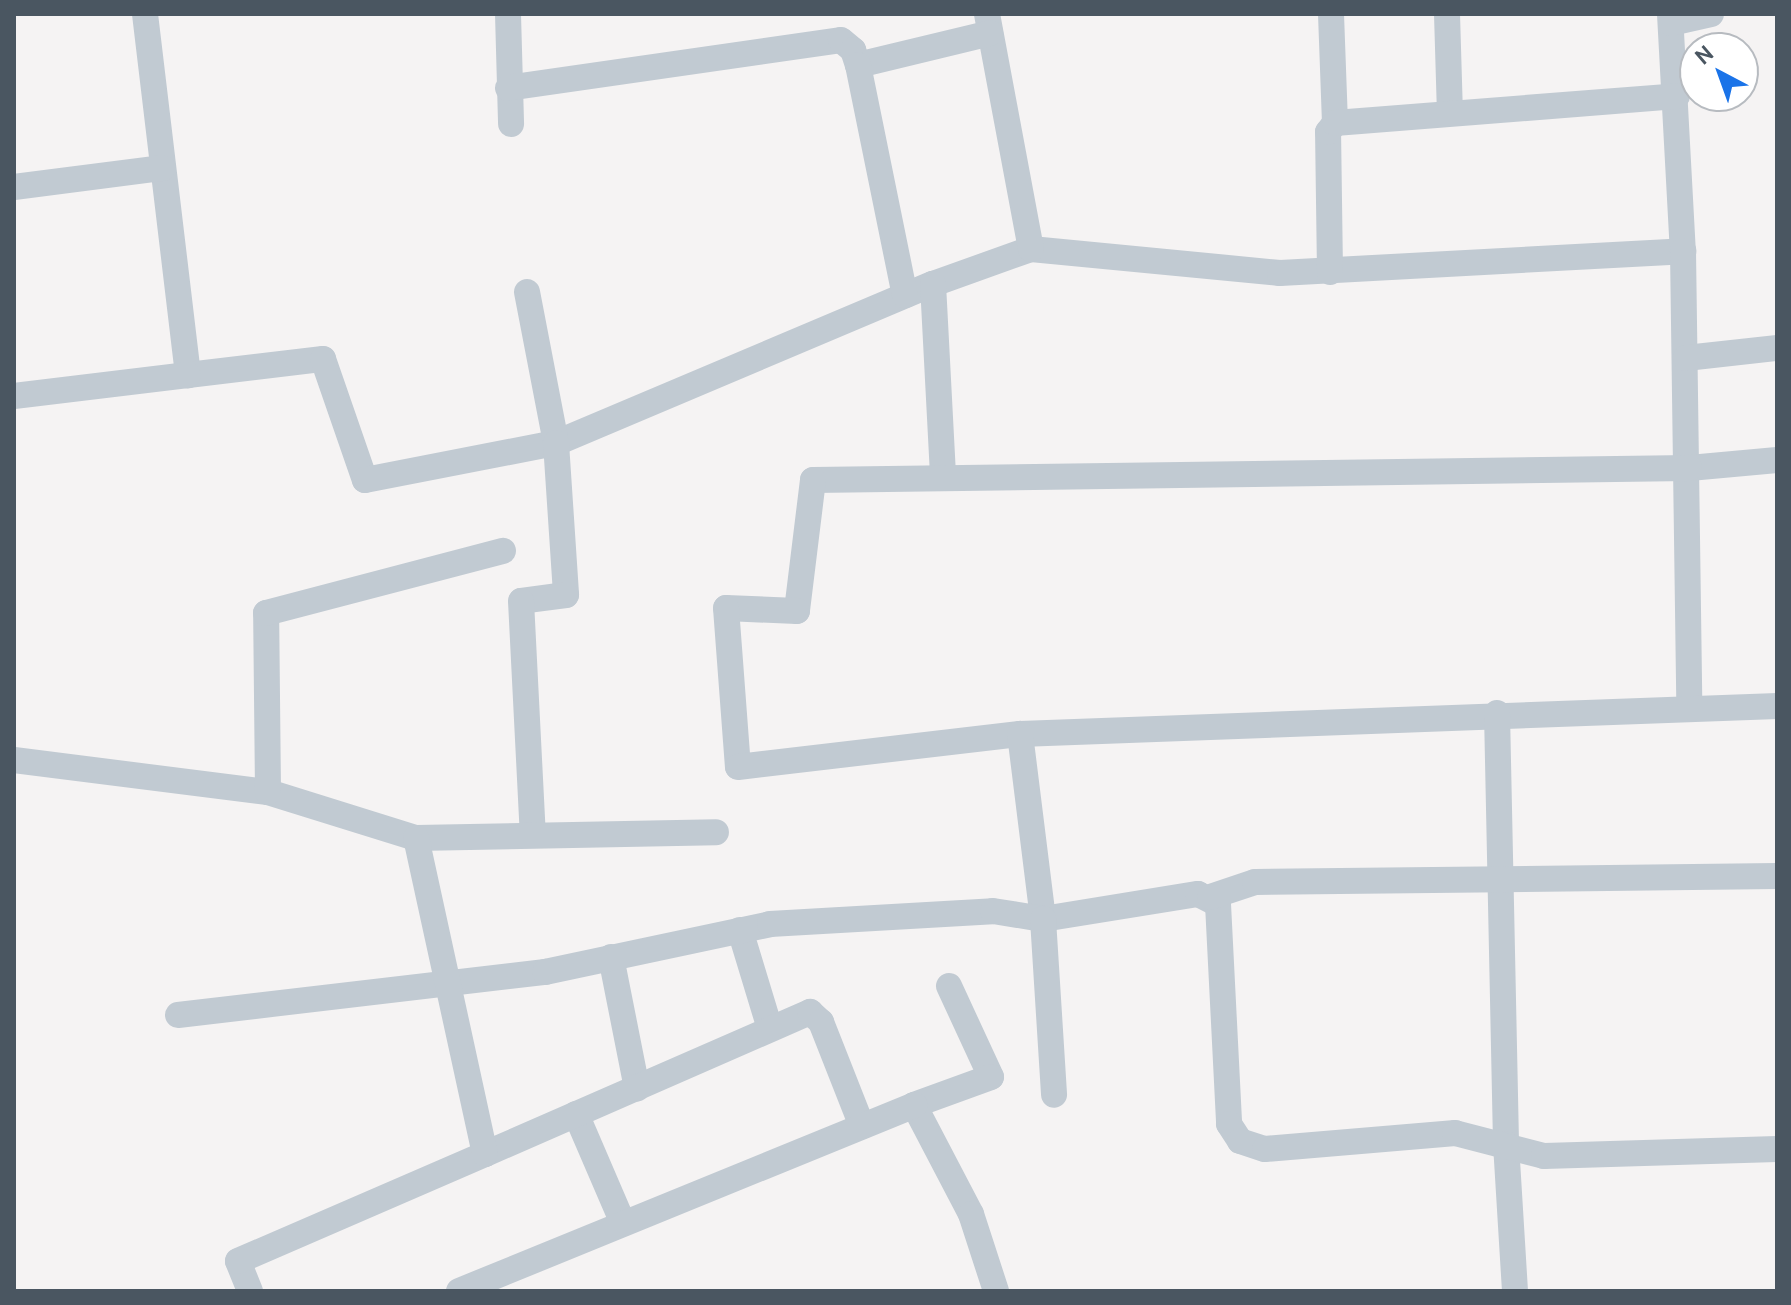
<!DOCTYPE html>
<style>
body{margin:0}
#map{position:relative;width:1791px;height:1305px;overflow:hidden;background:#f5f3f3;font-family:Cabin,sans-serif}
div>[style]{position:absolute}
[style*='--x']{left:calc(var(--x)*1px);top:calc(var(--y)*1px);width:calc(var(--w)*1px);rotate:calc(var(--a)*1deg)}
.minor>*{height:26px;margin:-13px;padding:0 13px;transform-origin:13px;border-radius:13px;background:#c1cad2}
span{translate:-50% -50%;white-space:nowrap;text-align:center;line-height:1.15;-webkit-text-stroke:7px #fff;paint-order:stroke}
.frame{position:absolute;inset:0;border:16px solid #4a5661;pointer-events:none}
.north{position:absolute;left:1679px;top:32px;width:80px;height:80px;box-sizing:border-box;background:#fff;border:2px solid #b7bbc0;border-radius:50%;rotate:319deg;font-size:22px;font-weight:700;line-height:32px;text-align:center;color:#4a5661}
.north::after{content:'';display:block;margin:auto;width:28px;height:36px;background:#1a73e8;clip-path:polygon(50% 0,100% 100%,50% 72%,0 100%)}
</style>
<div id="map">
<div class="minor">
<i style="--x:145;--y:14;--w:364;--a:83.2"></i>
<i style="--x:188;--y:375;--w:136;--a:-6.8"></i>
<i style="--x:323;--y:359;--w:128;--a:70.9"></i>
<i style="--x:365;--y:480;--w:195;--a:-11"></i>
<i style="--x:556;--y:443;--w:409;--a:-22.9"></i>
<i style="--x:933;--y:284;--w:104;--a:-19.7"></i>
<i style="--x:1031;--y:249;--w:250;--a:5.5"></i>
<i style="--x:1280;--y:273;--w:404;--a:-3.1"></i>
<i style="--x:508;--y:14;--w:110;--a:88.4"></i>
<i style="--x:987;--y:14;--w:239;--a:79.4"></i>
<i style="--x:1331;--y:14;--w:109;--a:87.9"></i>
<i style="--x:1447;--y:14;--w:99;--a:88.3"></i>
<i style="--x:1670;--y:14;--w:237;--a:86.9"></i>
<i style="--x:1683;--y:251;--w:457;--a:89.2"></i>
<i style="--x:1671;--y:23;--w:41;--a:-12.7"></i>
<i style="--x:858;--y:65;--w:136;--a:-13.6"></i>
<i style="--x:508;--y:88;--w:336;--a:-8.2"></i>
<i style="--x:841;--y:40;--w:16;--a:40"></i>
<i style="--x:853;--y:50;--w:16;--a:72"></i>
<i style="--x:858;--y:65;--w:235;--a:78.5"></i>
<i style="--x:14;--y:187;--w:150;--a:-7.3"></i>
<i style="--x:1330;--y:272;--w:140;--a:-90.8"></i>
<i style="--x:1328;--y:132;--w:11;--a:-52"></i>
<i style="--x:1335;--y:123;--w:343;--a:-4.5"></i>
<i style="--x:933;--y:284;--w:194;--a:87"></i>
<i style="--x:527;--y:292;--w:154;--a:79.1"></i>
<i style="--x:556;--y:443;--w:152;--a:86.2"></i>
<i style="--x:566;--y:595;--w:45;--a:172.4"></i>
<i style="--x:521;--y:601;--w:234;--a:87.1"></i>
<i style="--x:1686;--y:358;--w:92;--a:-6.3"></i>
<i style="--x:14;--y:396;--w:175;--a:-6.9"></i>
<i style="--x:1777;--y:460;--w:88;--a:174.8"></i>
<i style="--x:1689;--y:468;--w:876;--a:179.22"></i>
<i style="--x:813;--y:480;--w:132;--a:97"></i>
<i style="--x:797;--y:611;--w:71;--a:-177.6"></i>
<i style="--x:726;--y:608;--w:159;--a:85.7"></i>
<i style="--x:738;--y:767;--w:284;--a:-6.7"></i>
<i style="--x:1020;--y:734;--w:758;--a:-2.12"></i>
<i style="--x:1497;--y:713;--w:431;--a:88.8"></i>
<i style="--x:1506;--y:1144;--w:147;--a:86.5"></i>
<i style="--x:1020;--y:734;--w:186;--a:82.9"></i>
<i style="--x:1043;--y:919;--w:157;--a:-9.2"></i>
<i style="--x:1198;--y:894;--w:22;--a:27"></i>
<i style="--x:1218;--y:904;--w:220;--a:87.1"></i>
<i style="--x:1229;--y:1124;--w:20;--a:57"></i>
<i style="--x:1240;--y:1141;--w:26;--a:18"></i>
<i style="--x:1265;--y:1149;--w:191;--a:-4.8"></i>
<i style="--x:1455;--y:1133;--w:92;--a:14.5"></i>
<i style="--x:1544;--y:1156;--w:233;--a:-1.7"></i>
<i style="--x:14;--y:760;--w:256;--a:7.2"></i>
<i style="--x:268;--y:792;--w:155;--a:17.3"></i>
<i style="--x:416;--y:838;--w:300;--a:-1.1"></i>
<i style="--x:268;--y:792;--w:179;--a:-90.6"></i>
<i style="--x:266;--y:613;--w:245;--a:-14.7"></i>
<i style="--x:1210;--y:897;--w:47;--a:-18.4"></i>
<i style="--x:1255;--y:882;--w:522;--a:-0.66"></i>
<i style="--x:740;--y:930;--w:103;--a:73.1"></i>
<i style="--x:611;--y:957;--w:134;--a:78.8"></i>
<i style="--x:949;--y:986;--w:100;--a:65.2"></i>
<i style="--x:991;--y:1077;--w:82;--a:160"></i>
<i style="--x:914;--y:1105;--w:123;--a:62.4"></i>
<i style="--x:971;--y:1214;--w:81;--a:72"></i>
<i style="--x:178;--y:1015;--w:370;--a:-6.7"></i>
<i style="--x:545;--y:972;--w:230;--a:-12"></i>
<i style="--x:770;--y:924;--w:223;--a:-3.3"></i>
<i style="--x:993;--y:911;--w:51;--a:9.1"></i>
<i style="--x:1043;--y:919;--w:176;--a:86.4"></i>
<i style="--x:576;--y:1114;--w:119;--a:66.7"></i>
<i style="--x:485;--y:1154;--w:355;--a:-23.6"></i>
<i style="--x:810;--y:1012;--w:15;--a:42"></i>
<i style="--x:821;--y:1022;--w:112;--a:68.5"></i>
<i style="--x:250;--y:1291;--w:32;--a:-112"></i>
<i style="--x:238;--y:1261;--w:269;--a:-23.4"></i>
<i style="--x:485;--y:1154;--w:323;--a:-102.3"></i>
<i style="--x:459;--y:1291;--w:492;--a:-22.2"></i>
</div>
<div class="frame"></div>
<div class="north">N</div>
</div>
